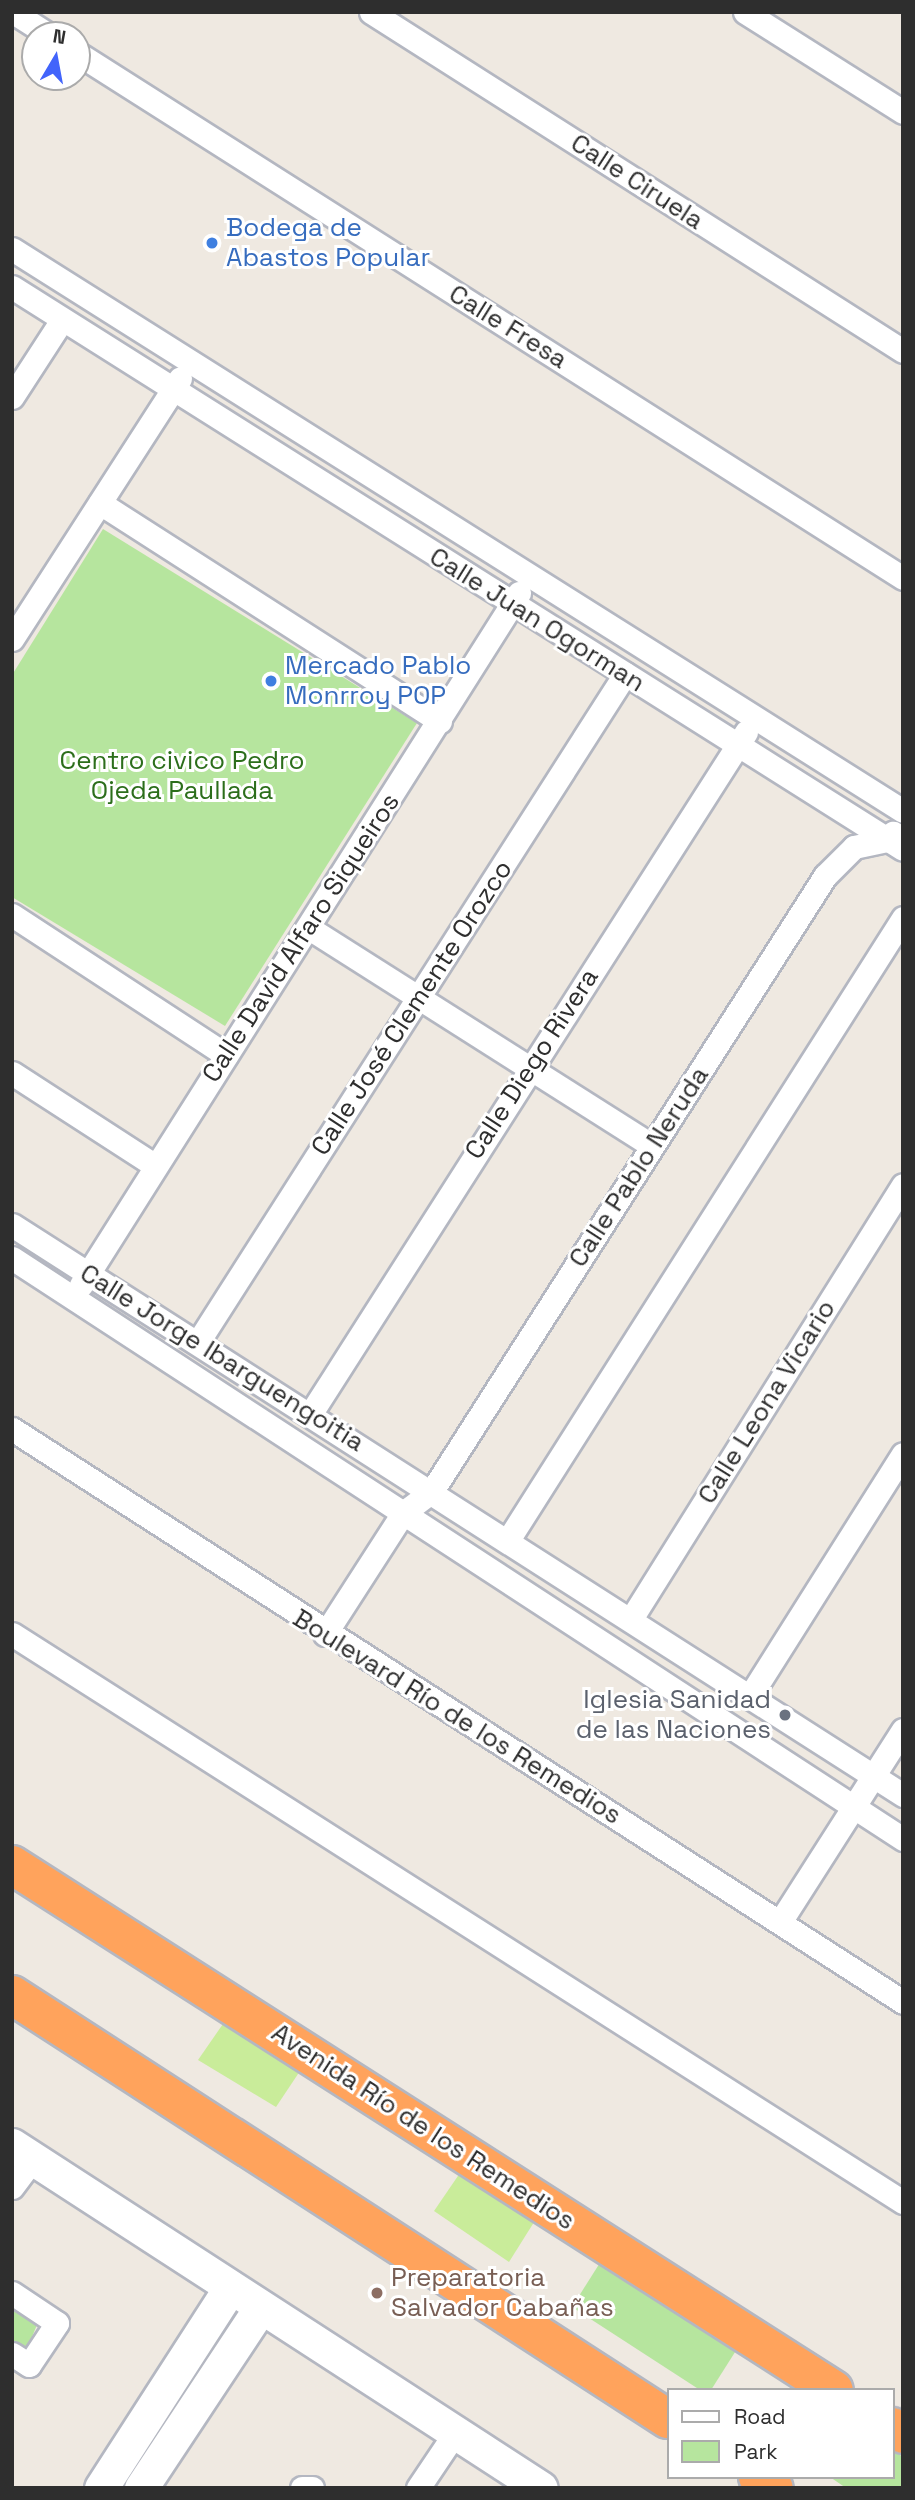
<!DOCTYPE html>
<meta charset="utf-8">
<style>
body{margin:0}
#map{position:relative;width:915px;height:2500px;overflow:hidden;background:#efe9e1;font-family:"Space Grotesk",sans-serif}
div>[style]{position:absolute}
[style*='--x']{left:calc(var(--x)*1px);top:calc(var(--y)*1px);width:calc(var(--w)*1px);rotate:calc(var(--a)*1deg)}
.green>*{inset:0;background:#b6e59e}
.pitch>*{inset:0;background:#c9ec9a}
.roads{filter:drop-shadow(2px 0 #b4b7c1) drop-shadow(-2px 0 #b4b7c1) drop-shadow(0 2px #b4b7c1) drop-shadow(0 -2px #b4b7c1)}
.street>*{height:23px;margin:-11.5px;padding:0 11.5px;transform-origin:11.5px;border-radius:11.5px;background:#fff}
.secondary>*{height:33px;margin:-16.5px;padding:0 16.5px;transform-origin:16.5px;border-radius:16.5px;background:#fff}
.highway>*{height:38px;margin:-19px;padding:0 19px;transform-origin:19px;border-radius:19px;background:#ffa35c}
.dots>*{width:19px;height:19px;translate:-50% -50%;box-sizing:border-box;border:4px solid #fff;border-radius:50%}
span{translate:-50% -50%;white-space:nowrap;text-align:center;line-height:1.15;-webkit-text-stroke:6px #fff;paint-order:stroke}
.street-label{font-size:26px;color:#2e2e2e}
.shop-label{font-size:26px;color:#366cbe}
.left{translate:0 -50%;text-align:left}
.park-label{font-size:26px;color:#2c6e1b}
.worship-label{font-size:26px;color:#5b616d}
.right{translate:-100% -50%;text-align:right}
.education-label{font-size:26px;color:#785e54}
.frame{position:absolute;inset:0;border:14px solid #2e2e2e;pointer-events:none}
.legend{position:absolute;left:667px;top:2388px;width:228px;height:91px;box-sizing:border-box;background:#fff;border:2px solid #ababab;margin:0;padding:9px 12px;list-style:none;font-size:21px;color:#2e2e2e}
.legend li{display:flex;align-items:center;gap:14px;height:35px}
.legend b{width:35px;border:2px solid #ababab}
.north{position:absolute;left:21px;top:21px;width:70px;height:70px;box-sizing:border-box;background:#fff;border:2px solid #ababab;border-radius:50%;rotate:10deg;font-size:19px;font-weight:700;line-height:28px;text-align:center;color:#2e2e2e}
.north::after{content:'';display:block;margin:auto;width:24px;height:32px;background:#4264fb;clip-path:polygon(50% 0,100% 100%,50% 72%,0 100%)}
</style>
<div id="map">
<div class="green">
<i style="clip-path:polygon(103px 529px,417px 723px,225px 1026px,12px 897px,12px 675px)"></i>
<i style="clip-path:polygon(603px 2258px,737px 2349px,711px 2390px,700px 2390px,572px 2307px)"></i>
<i style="clip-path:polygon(12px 2302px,39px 2320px,27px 2349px,12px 2346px)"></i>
<i style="clip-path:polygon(892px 2450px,903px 2457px,903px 2488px,846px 2488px,830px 2477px,892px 2477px)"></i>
</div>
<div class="pitch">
<i style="clip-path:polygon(225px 2021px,302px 2068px,276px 2107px,198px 2060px)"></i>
<i style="clip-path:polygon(462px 2170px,536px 2219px,509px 2262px,434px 2211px)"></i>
</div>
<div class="roads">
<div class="street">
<i style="--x:13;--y:12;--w:43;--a:32.6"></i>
<i style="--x:371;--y:12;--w:631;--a:32.51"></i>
<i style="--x:745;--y:12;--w:187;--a:32.3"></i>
<i style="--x:77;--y:53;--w:979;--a:32.44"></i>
<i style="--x:12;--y:249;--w:1053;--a:32.24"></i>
<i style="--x:12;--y:287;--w:1053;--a:32.24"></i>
<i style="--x:12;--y:397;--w:92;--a:-57"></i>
<i style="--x:100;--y:503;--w:404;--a:32.7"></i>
<i style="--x:12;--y:639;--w:310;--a:-57.2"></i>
<i style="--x:12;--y:915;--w:256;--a:33.2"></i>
<i style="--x:309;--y:928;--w:406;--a:32.4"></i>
<i style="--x:12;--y:1073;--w:169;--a:32.9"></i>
<i style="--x:12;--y:1225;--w:1058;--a:32.61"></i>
<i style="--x:12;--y:1258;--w:1064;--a:33.11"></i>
<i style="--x:81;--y:1285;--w:819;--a:-57.67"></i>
<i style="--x:198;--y:1342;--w:793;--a:-57.41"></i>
<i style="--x:311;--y:1413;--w:808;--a:-57.43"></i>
<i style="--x:12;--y:1429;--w:1059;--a:32.74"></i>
<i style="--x:508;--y:1540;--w:737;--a:-57.58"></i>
<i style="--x:631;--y:1619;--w:512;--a:-57.92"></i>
<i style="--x:12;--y:1634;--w:1057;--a:32.52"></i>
<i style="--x:325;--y:1634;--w:144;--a:-57.2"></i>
<i style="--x:403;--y:1513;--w:36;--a:-37"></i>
<i style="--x:432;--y:1491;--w:730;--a:-57.42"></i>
<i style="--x:825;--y:876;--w:41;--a:-45"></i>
<i style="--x:854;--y:847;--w:35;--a:-12"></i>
<i style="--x:888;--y:840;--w:9;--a:-54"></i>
<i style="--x:750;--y:1696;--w:286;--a:-57.7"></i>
<i style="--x:780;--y:1922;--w:228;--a:-57.4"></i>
<i style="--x:12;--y:2187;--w:35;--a:-53"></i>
<i style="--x:12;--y:2293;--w:54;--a:33.7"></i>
<i style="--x:57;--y:2323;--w:50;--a:123.7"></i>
<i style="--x:29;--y:2365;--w:20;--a:-147"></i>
<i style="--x:302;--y:2488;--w:10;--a:0"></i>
<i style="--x:418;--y:2488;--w:66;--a:-56.1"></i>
</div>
<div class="secondary">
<i style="--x:12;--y:2145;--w:630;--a:32.96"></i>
<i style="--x:101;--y:2488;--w:238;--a:-57.2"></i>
<i style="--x:141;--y:2488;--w:216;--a:-56.5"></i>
</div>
<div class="highway">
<i style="--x:12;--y:1865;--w:975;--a:32.57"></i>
<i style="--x:12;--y:1995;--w:781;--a:32.88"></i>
<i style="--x:892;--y:2427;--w:13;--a:32"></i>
<i style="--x:758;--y:2477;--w:19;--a:35"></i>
</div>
</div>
<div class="dots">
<i style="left:212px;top:243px;background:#3f7fe0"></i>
<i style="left:271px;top:681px;background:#3f7fe0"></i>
<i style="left:785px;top:1715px;background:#6b7280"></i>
<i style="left:377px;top:2293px;background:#8d6e63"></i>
</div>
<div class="street-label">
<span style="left:637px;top:182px;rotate:33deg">Calle Ciruela</span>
<span style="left:508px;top:327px;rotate:32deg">Calle Fresa</span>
<span style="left:537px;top:620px;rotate:32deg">Calle Juan Ogorman</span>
<span style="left:301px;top:938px;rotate:-57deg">Calle David Alfaro Siqueiros</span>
<span style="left:412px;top:1008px;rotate:-57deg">Calle José Clemente Orozco</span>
<span style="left:532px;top:1064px;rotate:-57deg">Calle Diego Rivera</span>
<span style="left:639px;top:1167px;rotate:-57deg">Calle Pablo Neruda</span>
<span style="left:222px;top:1358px;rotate:32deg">Calle Jorge Ibarguengoitia</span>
<span style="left:767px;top:1402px;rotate:-58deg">Calle Leona Vicario</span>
<span style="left:457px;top:1717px;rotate:32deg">Boulevard Río de los Remedios</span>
<span style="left:423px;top:2127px;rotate:33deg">Avenida Río de los Remedios</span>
</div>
<div class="shop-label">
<span class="left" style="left:226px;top:243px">Bodega de<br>Abastos Popular</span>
<span class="left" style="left:285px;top:681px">Mercado Pablo<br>Monrroy POP</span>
</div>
<div class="park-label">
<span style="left:182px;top:776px">Centro civico Pedro<br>Ojeda Paullada</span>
</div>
<div class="worship-label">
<span class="right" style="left:771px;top:1715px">Iglesia Sanidad<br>de las Naciones</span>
</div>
<div class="education-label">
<span class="left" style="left:391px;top:2293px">Preparatoria<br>Salvador Cabañas</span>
</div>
<div class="frame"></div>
<ul class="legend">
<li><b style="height:9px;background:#fff"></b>Road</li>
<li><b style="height:19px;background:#b6e59e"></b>Park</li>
</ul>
<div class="north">N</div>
</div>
